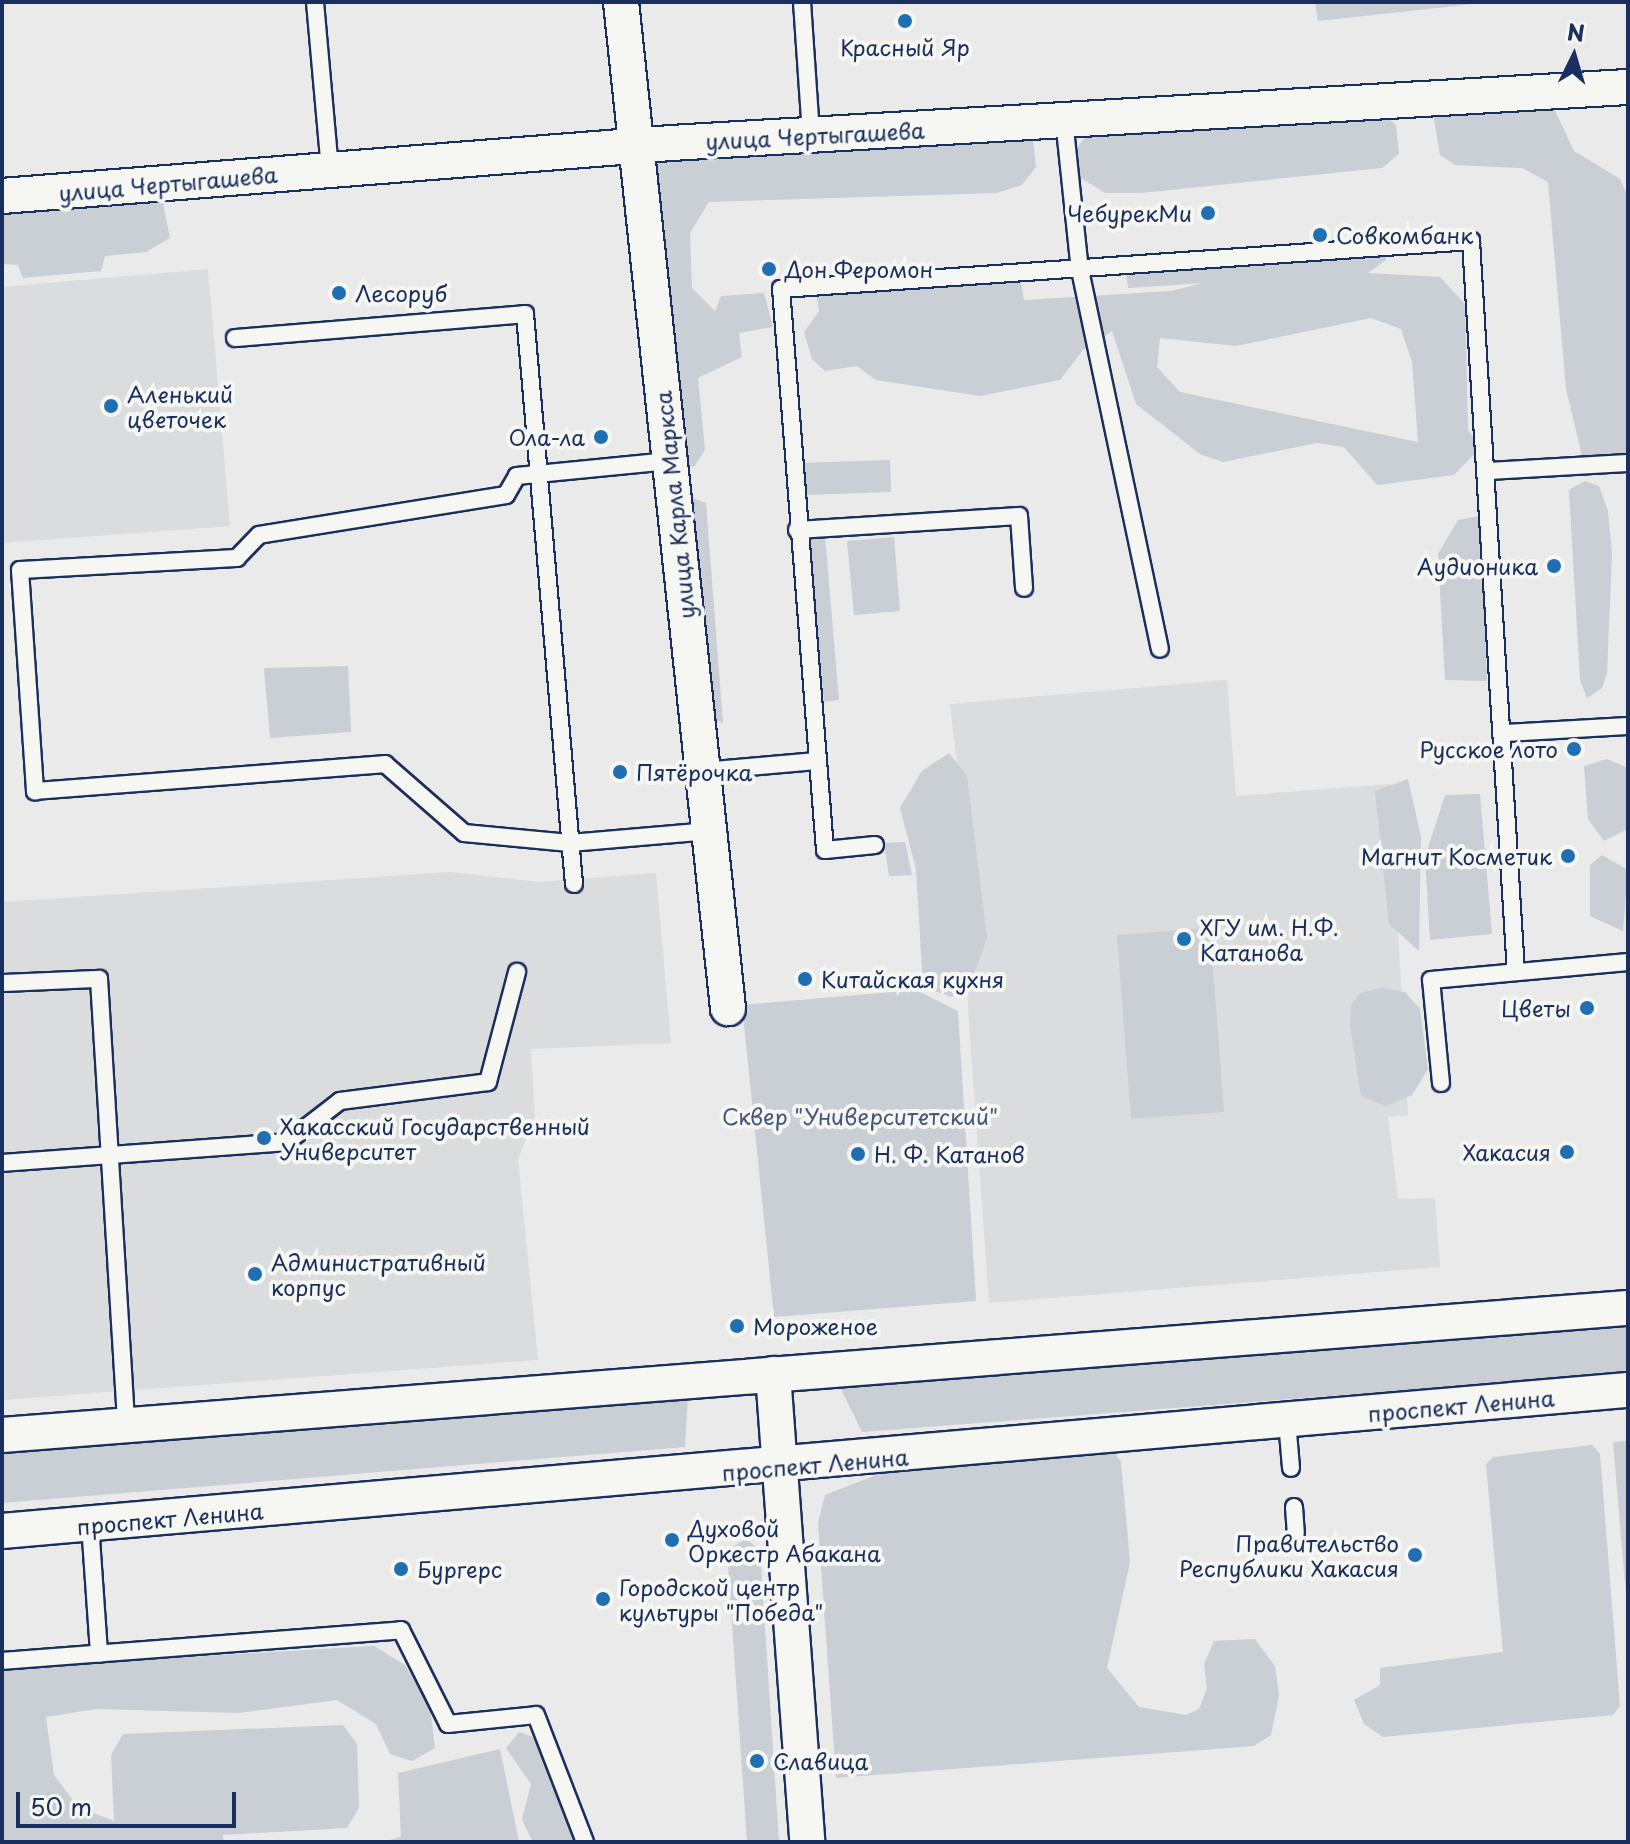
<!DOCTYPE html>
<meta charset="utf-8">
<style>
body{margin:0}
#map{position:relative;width:1630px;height:1844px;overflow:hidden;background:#e9eae9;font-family:"Playpen Sans",sans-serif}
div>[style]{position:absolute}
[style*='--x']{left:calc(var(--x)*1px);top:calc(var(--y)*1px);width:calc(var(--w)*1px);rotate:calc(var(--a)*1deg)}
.built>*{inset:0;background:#dadcde}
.green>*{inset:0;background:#caced5}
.roads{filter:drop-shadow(2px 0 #1b2f5e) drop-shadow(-2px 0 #1b2f5e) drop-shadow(0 2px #1b2f5e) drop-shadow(0 -2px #1b2f5e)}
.service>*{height:16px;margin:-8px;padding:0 8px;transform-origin:8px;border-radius:8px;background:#f6f6f2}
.minor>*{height:34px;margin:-17px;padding:0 17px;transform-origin:17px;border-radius:17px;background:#f6f6f2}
.dots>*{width:22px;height:22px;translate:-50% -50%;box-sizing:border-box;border:4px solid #f6f6f2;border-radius:50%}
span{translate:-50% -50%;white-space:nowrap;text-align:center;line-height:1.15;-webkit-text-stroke:8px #f6f6f2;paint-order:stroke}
.poi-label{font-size:22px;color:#1b2f5e}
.right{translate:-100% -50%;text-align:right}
.left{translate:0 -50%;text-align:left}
.street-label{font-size:22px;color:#1b2f5e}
.park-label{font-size:22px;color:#47577c}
.frame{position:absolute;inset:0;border:4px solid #1b2f5e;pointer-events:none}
.north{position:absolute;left:1534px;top:16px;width:80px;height:80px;-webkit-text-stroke:6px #f6f6f2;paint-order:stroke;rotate:5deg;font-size:22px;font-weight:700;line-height:32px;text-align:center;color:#1b2f5e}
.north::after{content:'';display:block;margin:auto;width:28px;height:36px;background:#1b2f5e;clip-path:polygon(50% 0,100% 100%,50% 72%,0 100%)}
.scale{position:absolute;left:16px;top:1792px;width:220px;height:36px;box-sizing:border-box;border:4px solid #1b2f5e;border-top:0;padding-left:10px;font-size:24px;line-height:28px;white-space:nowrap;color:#1b2f5e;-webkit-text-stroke:6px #f6f6f2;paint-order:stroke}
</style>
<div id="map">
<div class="built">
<i style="clip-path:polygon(208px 269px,230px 526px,2px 543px,2px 287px)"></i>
<i style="clip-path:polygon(1227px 680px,1236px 796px,1390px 784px,1408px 1115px,1388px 1117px,1398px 1199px,1435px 1198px,1440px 1267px,989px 1303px,968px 1008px,970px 870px,950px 704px)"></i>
<i style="clip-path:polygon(450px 872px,540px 882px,656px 873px,671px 1043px,531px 1049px,535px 1117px,518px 1159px,538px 1360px,2px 1400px,2px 902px)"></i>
</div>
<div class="green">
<i style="clip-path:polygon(1315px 2px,1492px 2px,1318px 21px)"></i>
<i style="clip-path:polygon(1431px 102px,1551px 102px,1574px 151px,1620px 179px,1628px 196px,1628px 474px,1582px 456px,1566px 389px,1548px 182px,1522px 168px,1455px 165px,1440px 155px)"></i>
<i style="clip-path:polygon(1377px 109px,1396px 125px,1399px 154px,1382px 168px,1141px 193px,1105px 193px,1078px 176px,1074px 151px,1091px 130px)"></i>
<i style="clip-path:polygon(1032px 131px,1036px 167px,1022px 185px,997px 193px,709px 202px,690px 233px,692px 288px,715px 311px,721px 296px,764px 293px,773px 327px,739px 333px,742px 357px,698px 378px,705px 450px,694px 467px,678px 461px,651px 159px)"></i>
<i style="clip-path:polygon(161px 193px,170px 238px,146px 252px,105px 256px,101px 271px,23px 278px,18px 265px,2px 264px,2px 194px)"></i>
<i style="clip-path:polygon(evenodd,1383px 244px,1386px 260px,1368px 273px,1440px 277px,1465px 304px,1468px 430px,1481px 447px,1454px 475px,1377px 485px,1344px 447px,1317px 443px,1223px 462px,1200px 454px,1136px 404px,1112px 331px,1083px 350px,1060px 380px,980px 396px,876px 380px,857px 366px,825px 371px,812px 359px,804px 332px,819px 311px,816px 291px,1020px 276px,1024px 300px,1171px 291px,1203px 283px,1128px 288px,1125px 265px,1383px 244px,1371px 318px,1401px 329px,1412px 362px,1418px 442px,1180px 392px,1157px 367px,1160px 338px,1236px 346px,1371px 318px)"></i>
<i style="clip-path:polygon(890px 460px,891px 492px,805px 495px,801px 463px)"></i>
<i style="clip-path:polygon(1585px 481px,1599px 486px,1608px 511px,1612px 553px,1607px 673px,1602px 688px,1587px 698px,1580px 680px,1569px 490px)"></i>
<i style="clip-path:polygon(690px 497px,706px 503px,723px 723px,712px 719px)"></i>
<i style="clip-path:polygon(1480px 516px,1487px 681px,1445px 680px,1438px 554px,1458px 520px)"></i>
<i style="clip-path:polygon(825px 536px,839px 700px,824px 702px,809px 539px)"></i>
<i style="clip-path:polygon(894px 537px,900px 611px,854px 615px,847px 541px)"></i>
<i style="clip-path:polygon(348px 666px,351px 732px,270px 738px,264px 668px)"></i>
<i style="clip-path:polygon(949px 753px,967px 776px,987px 938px,975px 971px,952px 997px,923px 987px,916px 869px,900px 808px,922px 771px)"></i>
<i style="clip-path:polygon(1607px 759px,1628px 768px,1628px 829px,1604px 841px,1588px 819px,1584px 766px)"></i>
<i style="clip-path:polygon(1408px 779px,1421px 837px,1419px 951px,1389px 924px,1375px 791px)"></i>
<i style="clip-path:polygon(1480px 794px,1492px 934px,1430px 940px,1425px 857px,1445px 795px)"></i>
<i style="clip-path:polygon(905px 842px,912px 875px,889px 876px,884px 843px)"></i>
<i style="clip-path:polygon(1602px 855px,1628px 870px,1623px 931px,1590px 916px,1590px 865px)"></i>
<i style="clip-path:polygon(1210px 928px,1224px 1112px,1131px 1119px,1117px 935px)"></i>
<i style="clip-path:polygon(1382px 988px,1405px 992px,1420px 1009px,1428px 1069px,1412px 1095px,1385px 1106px,1361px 1096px,1350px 1026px,1351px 1005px,1360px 993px)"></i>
<i style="clip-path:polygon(916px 990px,958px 1011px,976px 1301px,774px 1317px,742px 1005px)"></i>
<i style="clip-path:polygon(1628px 1320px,1628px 1373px,862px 1432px,840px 1387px,866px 1378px)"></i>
<i style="clip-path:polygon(688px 1396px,685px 1447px,2px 1503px,2px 1452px)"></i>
<i style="clip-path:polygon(1628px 1441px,1628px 1619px,1613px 1442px)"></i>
<i style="clip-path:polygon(1592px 1445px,1600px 1454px,1620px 1706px,1613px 1715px,1383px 1737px,1364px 1724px,1354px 1700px,1380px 1685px,1380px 1668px,1503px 1652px,1486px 1464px,1493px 1457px)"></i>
<i style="clip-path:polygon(1113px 1451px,1121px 1462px,1130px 1562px,1107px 1668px,1139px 1707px,1186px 1715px,1199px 1709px,1207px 1689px,1204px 1664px,1214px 1641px,1255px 1639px,1275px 1666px,1279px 1696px,1271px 1735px,1254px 1746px,836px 1778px,818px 1523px,825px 1495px,894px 1468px)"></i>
<i style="clip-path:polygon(746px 1539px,760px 1550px,779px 1842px,747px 1842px,728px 1564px,729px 1549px)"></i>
<i style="clip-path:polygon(374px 1646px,405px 1665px,430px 1707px,435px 1748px,412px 1761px,390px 1754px,376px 1724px,337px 1700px,238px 1713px,96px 1709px,46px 1717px,54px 1775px,78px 1807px,114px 1821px,111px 1755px,123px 1734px,343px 1725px,357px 1744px,359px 1808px,347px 1828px,222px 1835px,225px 1842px,2px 1842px,2px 1668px)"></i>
<i style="clip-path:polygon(519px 1732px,539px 1739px,579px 1836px,573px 1842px,532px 1841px,522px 1819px,531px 1784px,506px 1748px)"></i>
<i style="clip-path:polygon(500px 1749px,519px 1842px,383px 1842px,401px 1837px,398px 1773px)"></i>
</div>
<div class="roads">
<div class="service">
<i style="--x:315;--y:2;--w:169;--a:84.9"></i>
<i style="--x:802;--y:2;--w:133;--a:86.1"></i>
<i style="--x:1064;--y:119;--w:152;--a:84"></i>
<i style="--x:1080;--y:270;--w:387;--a:78.1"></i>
<i style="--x:235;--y:338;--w:291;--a:-4.7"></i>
<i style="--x:525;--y:314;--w:572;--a:85.09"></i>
<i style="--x:669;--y:461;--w:153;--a:174.4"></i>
<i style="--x:517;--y:476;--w:22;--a:120"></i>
<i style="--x:506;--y:495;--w:250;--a:170.8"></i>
<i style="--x:259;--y:535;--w:32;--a:134"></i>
<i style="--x:237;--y:558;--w:217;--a:176.8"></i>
<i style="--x:20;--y:570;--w:222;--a:86.1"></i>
<i style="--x:35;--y:791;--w:351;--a:-4.4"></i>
<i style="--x:385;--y:764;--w:105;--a:41.1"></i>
<i style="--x:464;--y:833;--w:106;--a:5.4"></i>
<i style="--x:570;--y:843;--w:140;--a:-4.9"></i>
<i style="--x:1488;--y:471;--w:140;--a:-3.3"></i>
<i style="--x:797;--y:530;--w:222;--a:-3.6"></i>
<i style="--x:1019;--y:516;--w:72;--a:86"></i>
<i style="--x:1505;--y:733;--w:123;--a:-3.3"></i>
<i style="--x:703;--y:771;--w:114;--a:-5"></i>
<i style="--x:875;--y:845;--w:50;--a:174.3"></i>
<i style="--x:825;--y:850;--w:563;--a:-94.48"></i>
<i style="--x:781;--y:289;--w:692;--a:-3.98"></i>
<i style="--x:1471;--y:241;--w:732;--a:86.48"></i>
<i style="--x:2;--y:983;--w:97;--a:-2.4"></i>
<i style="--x:99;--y:979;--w:447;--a:86.5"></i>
<i style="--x:1441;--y:1083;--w:103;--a:-95.5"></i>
<i style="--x:1431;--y:980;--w:198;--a:-5.2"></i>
<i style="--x:2;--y:1163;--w:286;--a:-4.2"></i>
<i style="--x:287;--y:1142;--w:67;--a:-37.7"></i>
<i style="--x:340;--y:1101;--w:149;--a:-7.3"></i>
<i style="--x:488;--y:1082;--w:114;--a:-75.2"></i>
<i style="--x:1287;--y:1421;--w:47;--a:85.1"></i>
<i style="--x:1294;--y:1507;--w:26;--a:86"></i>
<i style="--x:90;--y:1524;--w:130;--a:86"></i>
<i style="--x:2;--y:1661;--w:400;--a:-4.4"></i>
<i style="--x:401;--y:1630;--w:105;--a:63.4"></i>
<i style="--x:448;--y:1724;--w:88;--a:-5.8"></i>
<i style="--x:536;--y:1715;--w:136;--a:68.9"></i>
</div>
<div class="minor">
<i style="--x:621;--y:2;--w:1012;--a:83.93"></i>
<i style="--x:2;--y:196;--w:671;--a:-4.53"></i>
<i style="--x:671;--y:143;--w:959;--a:-3.35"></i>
<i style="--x:773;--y:1374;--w:469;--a:85.8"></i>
<i style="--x:2;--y:1435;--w:1631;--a:-4.47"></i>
<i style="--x:2;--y:1531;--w:1632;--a:-4.96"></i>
</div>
</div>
<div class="dots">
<i style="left:905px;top:21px;background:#1f6fb2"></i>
<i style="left:1208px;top:213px;background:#1f6fb2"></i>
<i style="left:1320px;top:235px;background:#1f6fb2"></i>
<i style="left:769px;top:269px;background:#1f6fb2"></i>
<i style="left:339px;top:293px;background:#1f6fb2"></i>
<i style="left:111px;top:406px;background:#1f6fb2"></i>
<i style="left:601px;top:437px;background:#1f6fb2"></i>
<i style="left:1554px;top:566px;background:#1f6fb2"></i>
<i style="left:1574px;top:749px;background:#1f6fb2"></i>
<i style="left:620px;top:772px;background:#1f6fb2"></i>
<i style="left:1568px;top:856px;background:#1f6fb2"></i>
<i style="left:1184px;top:939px;background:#1f6fb2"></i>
<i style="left:805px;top:979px;background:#1f6fb2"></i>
<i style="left:1587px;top:1008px;background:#1f6fb2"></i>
<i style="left:264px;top:1138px;background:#1f6fb2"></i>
<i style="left:1567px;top:1152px;background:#1f6fb2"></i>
<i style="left:858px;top:1154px;background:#1f6fb2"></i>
<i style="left:255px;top:1274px;background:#1f6fb2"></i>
<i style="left:737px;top:1326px;background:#1f6fb2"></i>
<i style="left:672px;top:1540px;background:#1f6fb2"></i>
<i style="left:1415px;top:1555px;background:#1f6fb2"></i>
<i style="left:401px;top:1569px;background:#1f6fb2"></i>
<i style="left:603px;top:1599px;background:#1f6fb2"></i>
<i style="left:757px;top:1761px;background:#1f6fb2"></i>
</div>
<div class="poi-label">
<span style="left:905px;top:47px">Красный Яр</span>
<span class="right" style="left:1192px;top:213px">ЧебурекМи</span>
<span class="left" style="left:1336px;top:235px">Совкомбанк</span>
<span class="left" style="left:785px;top:269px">Дон Феромон</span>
<span class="left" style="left:355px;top:293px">Лесоруб</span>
<span class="left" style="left:127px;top:406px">Аленький<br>цветочек</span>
<span class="right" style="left:585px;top:437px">Ола-ла</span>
<span class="right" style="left:1538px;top:566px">Аудионика</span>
<span class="right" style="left:1558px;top:749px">Русское лото</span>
<span class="left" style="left:636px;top:772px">Пятёрочка</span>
<span class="right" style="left:1552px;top:856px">Магнит Косметик</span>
<span class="left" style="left:1200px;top:939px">ХГУ им. Н.Ф.<br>Катанова</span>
<span class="left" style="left:821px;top:979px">Китайская кухня</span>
<span class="right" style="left:1571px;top:1008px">Цветы</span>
<span class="left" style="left:280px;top:1138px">Хакасский Государственный<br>Университет</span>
<span class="right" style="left:1551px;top:1152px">Хакасия</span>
<span class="left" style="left:874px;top:1154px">Н. Ф. Катанов</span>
<span class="left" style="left:271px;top:1274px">Административный<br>корпус</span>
<span class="left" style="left:753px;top:1326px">Мороженое</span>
<span class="left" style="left:688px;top:1540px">Духовой<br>Оркестр Абакана</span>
<span class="right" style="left:1399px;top:1555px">Правительство<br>Республики Хакасия</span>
<span class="left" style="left:417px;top:1569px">Бургерс</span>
<span class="left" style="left:619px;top:1599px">Городской центр<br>культуры "Победа"</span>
<span class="left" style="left:773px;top:1761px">Славица</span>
</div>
<div class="street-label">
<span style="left:815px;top:135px;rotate:-3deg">улица Чертыгашева</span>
<span style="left:168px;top:183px;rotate:-5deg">улица Чертыгашева</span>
<span style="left:674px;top:505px;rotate:-96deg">улица Карла Маркса</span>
<span style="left:1461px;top:1405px;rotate:-5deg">проспект Ленина</span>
<span style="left:815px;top:1464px;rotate:-5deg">проспект Ленина</span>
<span style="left:170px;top:1518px;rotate:-5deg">проспект Ленина</span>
</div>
<div class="park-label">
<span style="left:860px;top:1116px">Сквер "Университетский"</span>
</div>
<div class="frame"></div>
<div class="north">N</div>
<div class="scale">50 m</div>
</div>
